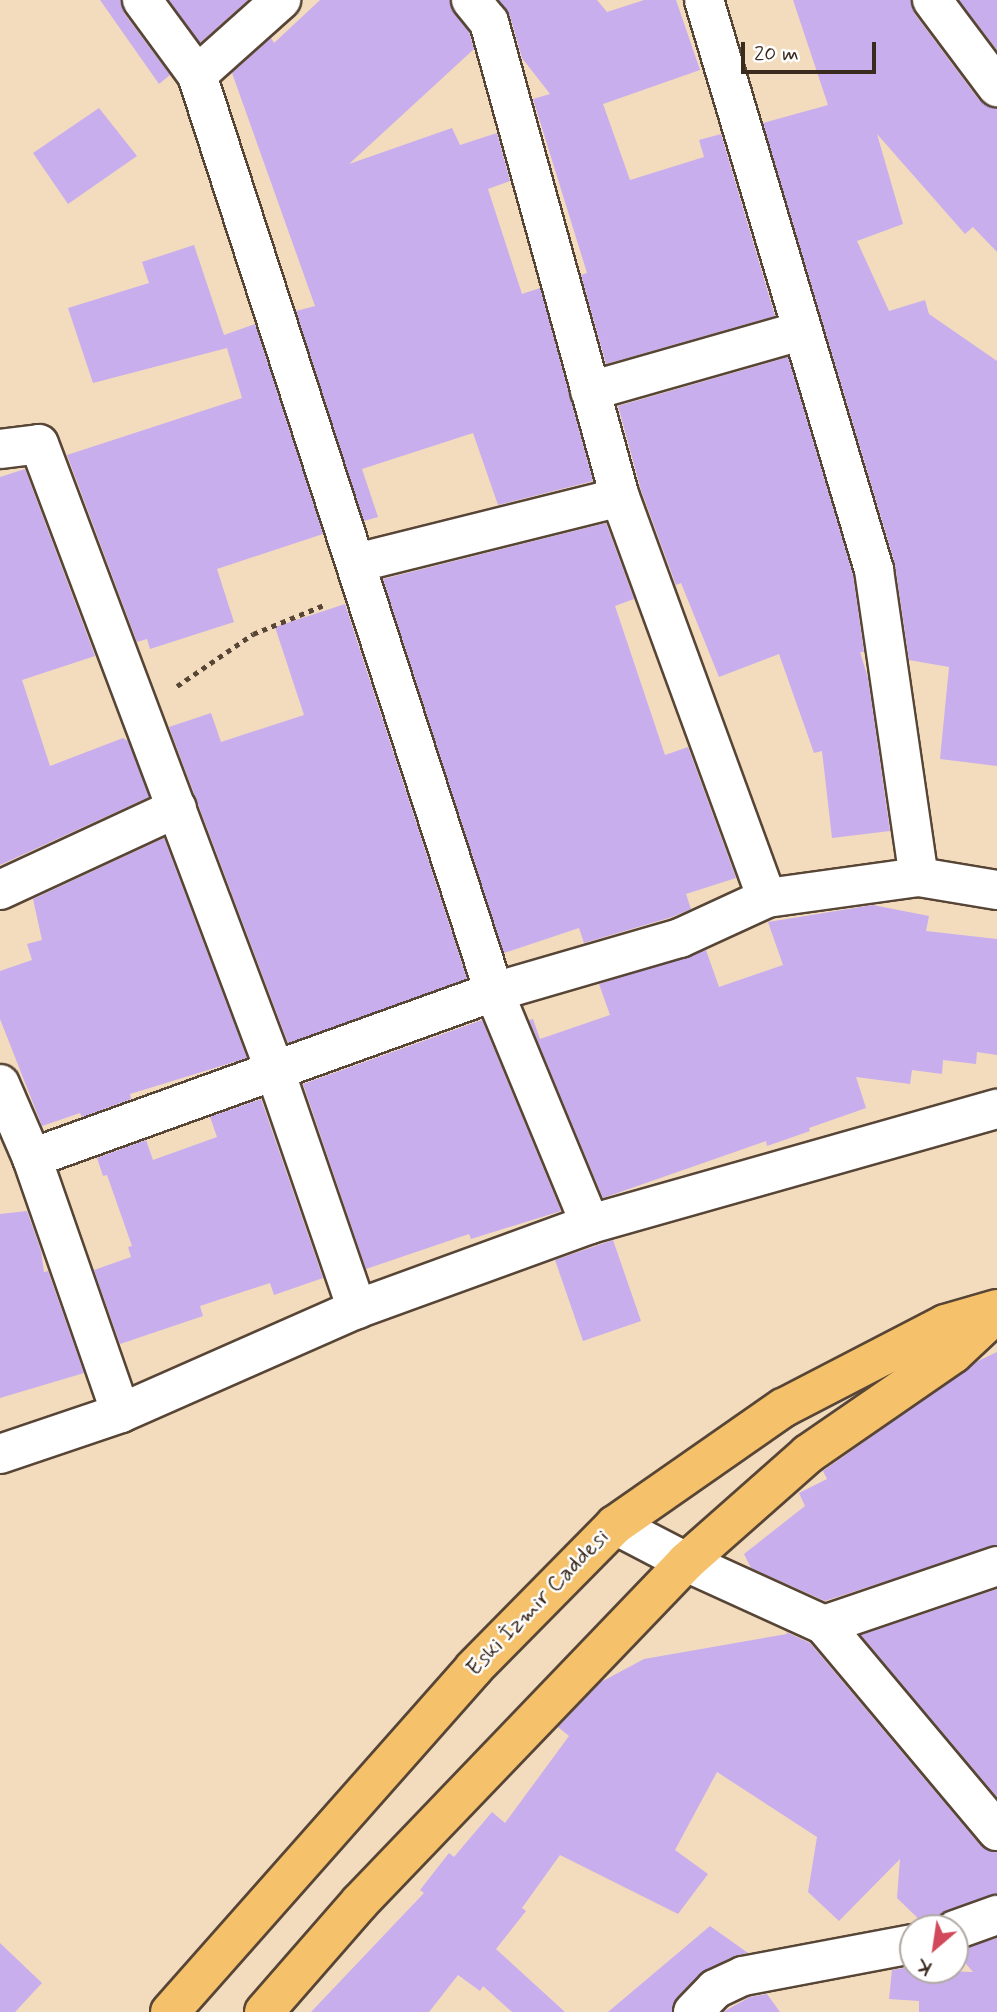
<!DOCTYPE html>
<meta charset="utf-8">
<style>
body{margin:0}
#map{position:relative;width:997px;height:2012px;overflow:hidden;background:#f3dcbe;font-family:Mynerve,sans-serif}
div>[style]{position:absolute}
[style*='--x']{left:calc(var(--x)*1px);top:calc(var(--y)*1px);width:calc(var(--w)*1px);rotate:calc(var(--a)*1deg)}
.building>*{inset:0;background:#c8aeed}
.path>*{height:4.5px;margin-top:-2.25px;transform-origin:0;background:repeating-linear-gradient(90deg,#574536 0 5px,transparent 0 10px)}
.roads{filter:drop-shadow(2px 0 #574536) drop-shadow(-2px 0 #574536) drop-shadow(0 2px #574536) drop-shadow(0 -2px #574536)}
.street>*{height:38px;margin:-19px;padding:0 19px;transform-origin:19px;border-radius:19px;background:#fff}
.primary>*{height:38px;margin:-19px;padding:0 19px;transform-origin:19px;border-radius:19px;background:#f5c16b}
span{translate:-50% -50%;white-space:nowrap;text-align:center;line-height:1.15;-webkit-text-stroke:5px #fff;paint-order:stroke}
.street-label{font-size:23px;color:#3b2a1e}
.north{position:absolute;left:899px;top:1914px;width:70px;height:70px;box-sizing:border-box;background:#fff;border:2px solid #b1aaa5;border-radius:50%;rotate:209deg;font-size:19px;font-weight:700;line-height:28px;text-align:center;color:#3b2a1e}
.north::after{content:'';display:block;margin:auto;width:24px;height:32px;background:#d1495b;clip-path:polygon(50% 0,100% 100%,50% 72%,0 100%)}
.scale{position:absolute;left:741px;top:42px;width:135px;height:32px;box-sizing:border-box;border:4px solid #3b2a1e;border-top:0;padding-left:9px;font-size:21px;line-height:24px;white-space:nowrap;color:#3b2a1e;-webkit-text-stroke:5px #fff;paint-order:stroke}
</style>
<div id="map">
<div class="building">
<i style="clip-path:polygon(100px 0,121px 0,124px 13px,170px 75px,159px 84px)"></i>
<i style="clip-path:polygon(169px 0,248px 0,200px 43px)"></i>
<i style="clip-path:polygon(320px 0,450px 0,454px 13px,469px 32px,474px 49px,349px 164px,452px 128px,460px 145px,497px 133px,510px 181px,488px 189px,522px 294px,540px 288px,593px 481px,498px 505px,473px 433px,362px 469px,378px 517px,364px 521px,296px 311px,315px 306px,232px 73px,271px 38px,274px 43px)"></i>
<i style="clip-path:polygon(499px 0,597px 0,607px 12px,644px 0,676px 0,700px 70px,603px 104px,630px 180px,704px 157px,699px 140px,721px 134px,775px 316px,606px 364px,581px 275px,587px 273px,533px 99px,550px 94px,522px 58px,510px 16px)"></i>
<i style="clip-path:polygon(793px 0,911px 0,914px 13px,979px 100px,997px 108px,997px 252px,973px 227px,965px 234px,877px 134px,903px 224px,857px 241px,889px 311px,925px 300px,929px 314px,997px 361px,997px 766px,940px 759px,949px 667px,909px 660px,895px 564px,763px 123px,828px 105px)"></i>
<i style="clip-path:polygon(959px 0,997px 0,997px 50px)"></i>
<i style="clip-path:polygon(99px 108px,137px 156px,68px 204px,33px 153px)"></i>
<i style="clip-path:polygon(194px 245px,224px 335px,255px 324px,323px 534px,217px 569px,234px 622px,150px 649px,147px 639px,137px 642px,67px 455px,242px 398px,227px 348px,93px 383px,68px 308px,149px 283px,142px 262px)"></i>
<i style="clip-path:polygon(788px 357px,853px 575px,864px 652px,860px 652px,868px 678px,890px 831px,832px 838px,822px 751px,814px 753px,779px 654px,719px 677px,681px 583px,676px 585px,641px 490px,618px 406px)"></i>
<i style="clip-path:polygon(25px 469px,95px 656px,22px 680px,50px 766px,123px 738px,128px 741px,149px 797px,0 865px,0 477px)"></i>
<i style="clip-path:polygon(606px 523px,634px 599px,615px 606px,665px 755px,688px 747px,736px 878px,686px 894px,691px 909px,672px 917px,584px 943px,579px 928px,504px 953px,383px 579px)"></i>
<i style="clip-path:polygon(345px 604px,467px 979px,288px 1043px,169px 727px,211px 713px,221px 742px,304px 715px,275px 627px)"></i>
<i style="clip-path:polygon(164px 838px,247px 1058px,130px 1094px,131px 1099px,82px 1117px,80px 1113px,42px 1126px,0 1019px,0 971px,32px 960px,27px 944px,42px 940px,33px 899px)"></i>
<i style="clip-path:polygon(873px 905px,929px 916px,926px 931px,997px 939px,997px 1055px,977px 1052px,976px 1064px,943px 1060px,942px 1074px,912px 1070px,910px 1084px,856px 1077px,866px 1108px,809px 1128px,810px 1131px,767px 1146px,766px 1141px,603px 1198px,529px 1020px,533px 1019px,540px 1039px,610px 1015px,599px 984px,706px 950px,719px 987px,783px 965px,768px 922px)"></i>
<i style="clip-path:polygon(482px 1020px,561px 1211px,471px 1239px,469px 1234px,366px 1269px,303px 1084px)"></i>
<i style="clip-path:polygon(261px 1099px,323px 1278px,274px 1295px,270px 1283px,200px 1306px,203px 1316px,120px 1344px,94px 1270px,131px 1257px,128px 1247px,132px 1246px,107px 1175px,103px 1176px,97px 1158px,146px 1140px,153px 1160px,217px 1137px,210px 1117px)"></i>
<i style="clip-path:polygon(27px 1211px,41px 1251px,44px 1272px,48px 1271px,84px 1373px,0 1398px,0 1214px)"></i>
<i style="clip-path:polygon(613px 1240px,641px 1321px,583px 1341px,555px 1260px)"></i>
<i style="clip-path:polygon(997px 1352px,997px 1545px,825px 1601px,751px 1568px,744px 1554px,805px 1506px,799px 1493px,827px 1479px,823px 1471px,978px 1361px)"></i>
<i style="clip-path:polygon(997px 1589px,997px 1797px,861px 1635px)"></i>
<i style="clip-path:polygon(786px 1632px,810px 1643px,980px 1845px,997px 1852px,997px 1894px,947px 1910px,938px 1916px,934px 1928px,928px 1928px,897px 1898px,900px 1859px,839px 1921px,808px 1892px,817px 1837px,717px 1772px,675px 1850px,708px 1874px,678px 1914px,560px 1855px,522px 1908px,526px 1911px,496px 1949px,565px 2012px,512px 2012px,483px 1986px,480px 1991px,458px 1975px,429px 2012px,311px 2012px,424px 1893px,420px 1890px,449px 1853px,454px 1857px,492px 1812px,505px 1823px,569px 1736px,558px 1727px,601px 1682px,644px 1659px,787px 1634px)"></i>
<i style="clip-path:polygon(710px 1926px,748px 1953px,734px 1956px,700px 1974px,677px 1997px,672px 2012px,608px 2012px)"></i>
<i style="clip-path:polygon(997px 1938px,997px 2012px,919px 2012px,919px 2001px,889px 1999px,892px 1970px,910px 1967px,913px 1970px,973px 1972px,955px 1951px)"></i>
<i style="clip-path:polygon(0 1943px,42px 1983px,15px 2012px,0 2012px)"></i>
<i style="clip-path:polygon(767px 1994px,780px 2012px,723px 2012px,750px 1997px)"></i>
</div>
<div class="path">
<i style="--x:177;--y:686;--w:92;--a:-34.4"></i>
<i style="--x:253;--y:634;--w:77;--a:-22.2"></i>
</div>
<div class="roads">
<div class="street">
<i style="--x:142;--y:0;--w:93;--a:53.7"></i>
<i style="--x:197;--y:75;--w:964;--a:72.05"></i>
<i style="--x:494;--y:992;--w:251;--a:67.5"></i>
<i style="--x:471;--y:0;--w:28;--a:51"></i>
<i style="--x:489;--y:22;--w:493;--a:74.6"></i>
<i style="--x:620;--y:497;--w:427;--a:69.9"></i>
<i style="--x:704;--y:0;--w:595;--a:73.39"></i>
<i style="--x:874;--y:570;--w:310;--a:81.7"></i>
<i style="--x:932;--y:0;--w:109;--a:53.2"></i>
<i style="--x:197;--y:75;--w:113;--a:-41.8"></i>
<i style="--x:590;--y:391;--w:219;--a:-15.9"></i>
<i style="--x:0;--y:449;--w:39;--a:-7"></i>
<i style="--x:39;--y:444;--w:670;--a:69.37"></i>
<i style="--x:275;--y:1071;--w:252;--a:71"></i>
<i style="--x:356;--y:563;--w:272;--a:-14"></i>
<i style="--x:0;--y:890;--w:195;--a:-24.9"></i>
<i style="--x:0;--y:1084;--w:81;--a:66.6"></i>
<i style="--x:32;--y:1158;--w:270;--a:70.8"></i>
<i style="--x:32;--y:1158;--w:491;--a:-19.8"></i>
<i style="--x:494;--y:992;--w:194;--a:-16.2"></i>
<i style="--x:680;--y:938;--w:96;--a:-24.7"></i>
<i style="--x:767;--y:898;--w:153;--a:-7.9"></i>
<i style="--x:919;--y:877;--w:79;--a:9.5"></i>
<i style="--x:0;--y:1454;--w:128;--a:-18.7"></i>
<i style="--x:121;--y:1413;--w:258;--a:-23.8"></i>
<i style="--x:357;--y:1309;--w:248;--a:-20"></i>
<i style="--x:590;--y:1224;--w:423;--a:-15.8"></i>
<i style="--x:615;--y:1525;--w:80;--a:27.5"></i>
<i style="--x:686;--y:1562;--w:152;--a:24.5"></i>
<i style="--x:824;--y:1625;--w:269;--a:50"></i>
<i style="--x:824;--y:1625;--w:183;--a:-18.8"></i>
<i style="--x:955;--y:1930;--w:45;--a:-19.7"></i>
<i style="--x:693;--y:2012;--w:32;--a:-46"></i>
<i style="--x:715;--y:1989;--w:31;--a:-25"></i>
<i style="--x:743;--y:1976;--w:173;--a:-10.7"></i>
</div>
<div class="primary">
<i style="--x:170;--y:2012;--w:459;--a:-48.5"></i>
<i style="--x:474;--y:1668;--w:201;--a:-45.4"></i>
<i style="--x:615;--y:1525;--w:205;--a:-34.9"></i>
<i style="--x:783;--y:1408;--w:182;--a:-27.4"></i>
<i style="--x:945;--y:1324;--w:54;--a:-16.1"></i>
<i style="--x:264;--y:2012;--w:146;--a:-48.9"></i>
<i style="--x:360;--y:1902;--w:471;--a:-46.2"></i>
<i style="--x:686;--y:1562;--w:163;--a:-41.5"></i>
<i style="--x:808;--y:1454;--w:176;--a:-34.6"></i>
<i style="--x:953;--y:1354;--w:60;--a:-43"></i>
</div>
</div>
<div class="street-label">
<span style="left:538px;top:1603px;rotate:-46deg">Eski İzmir Caddesi</span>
</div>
<div class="north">K</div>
<div class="scale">20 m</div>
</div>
